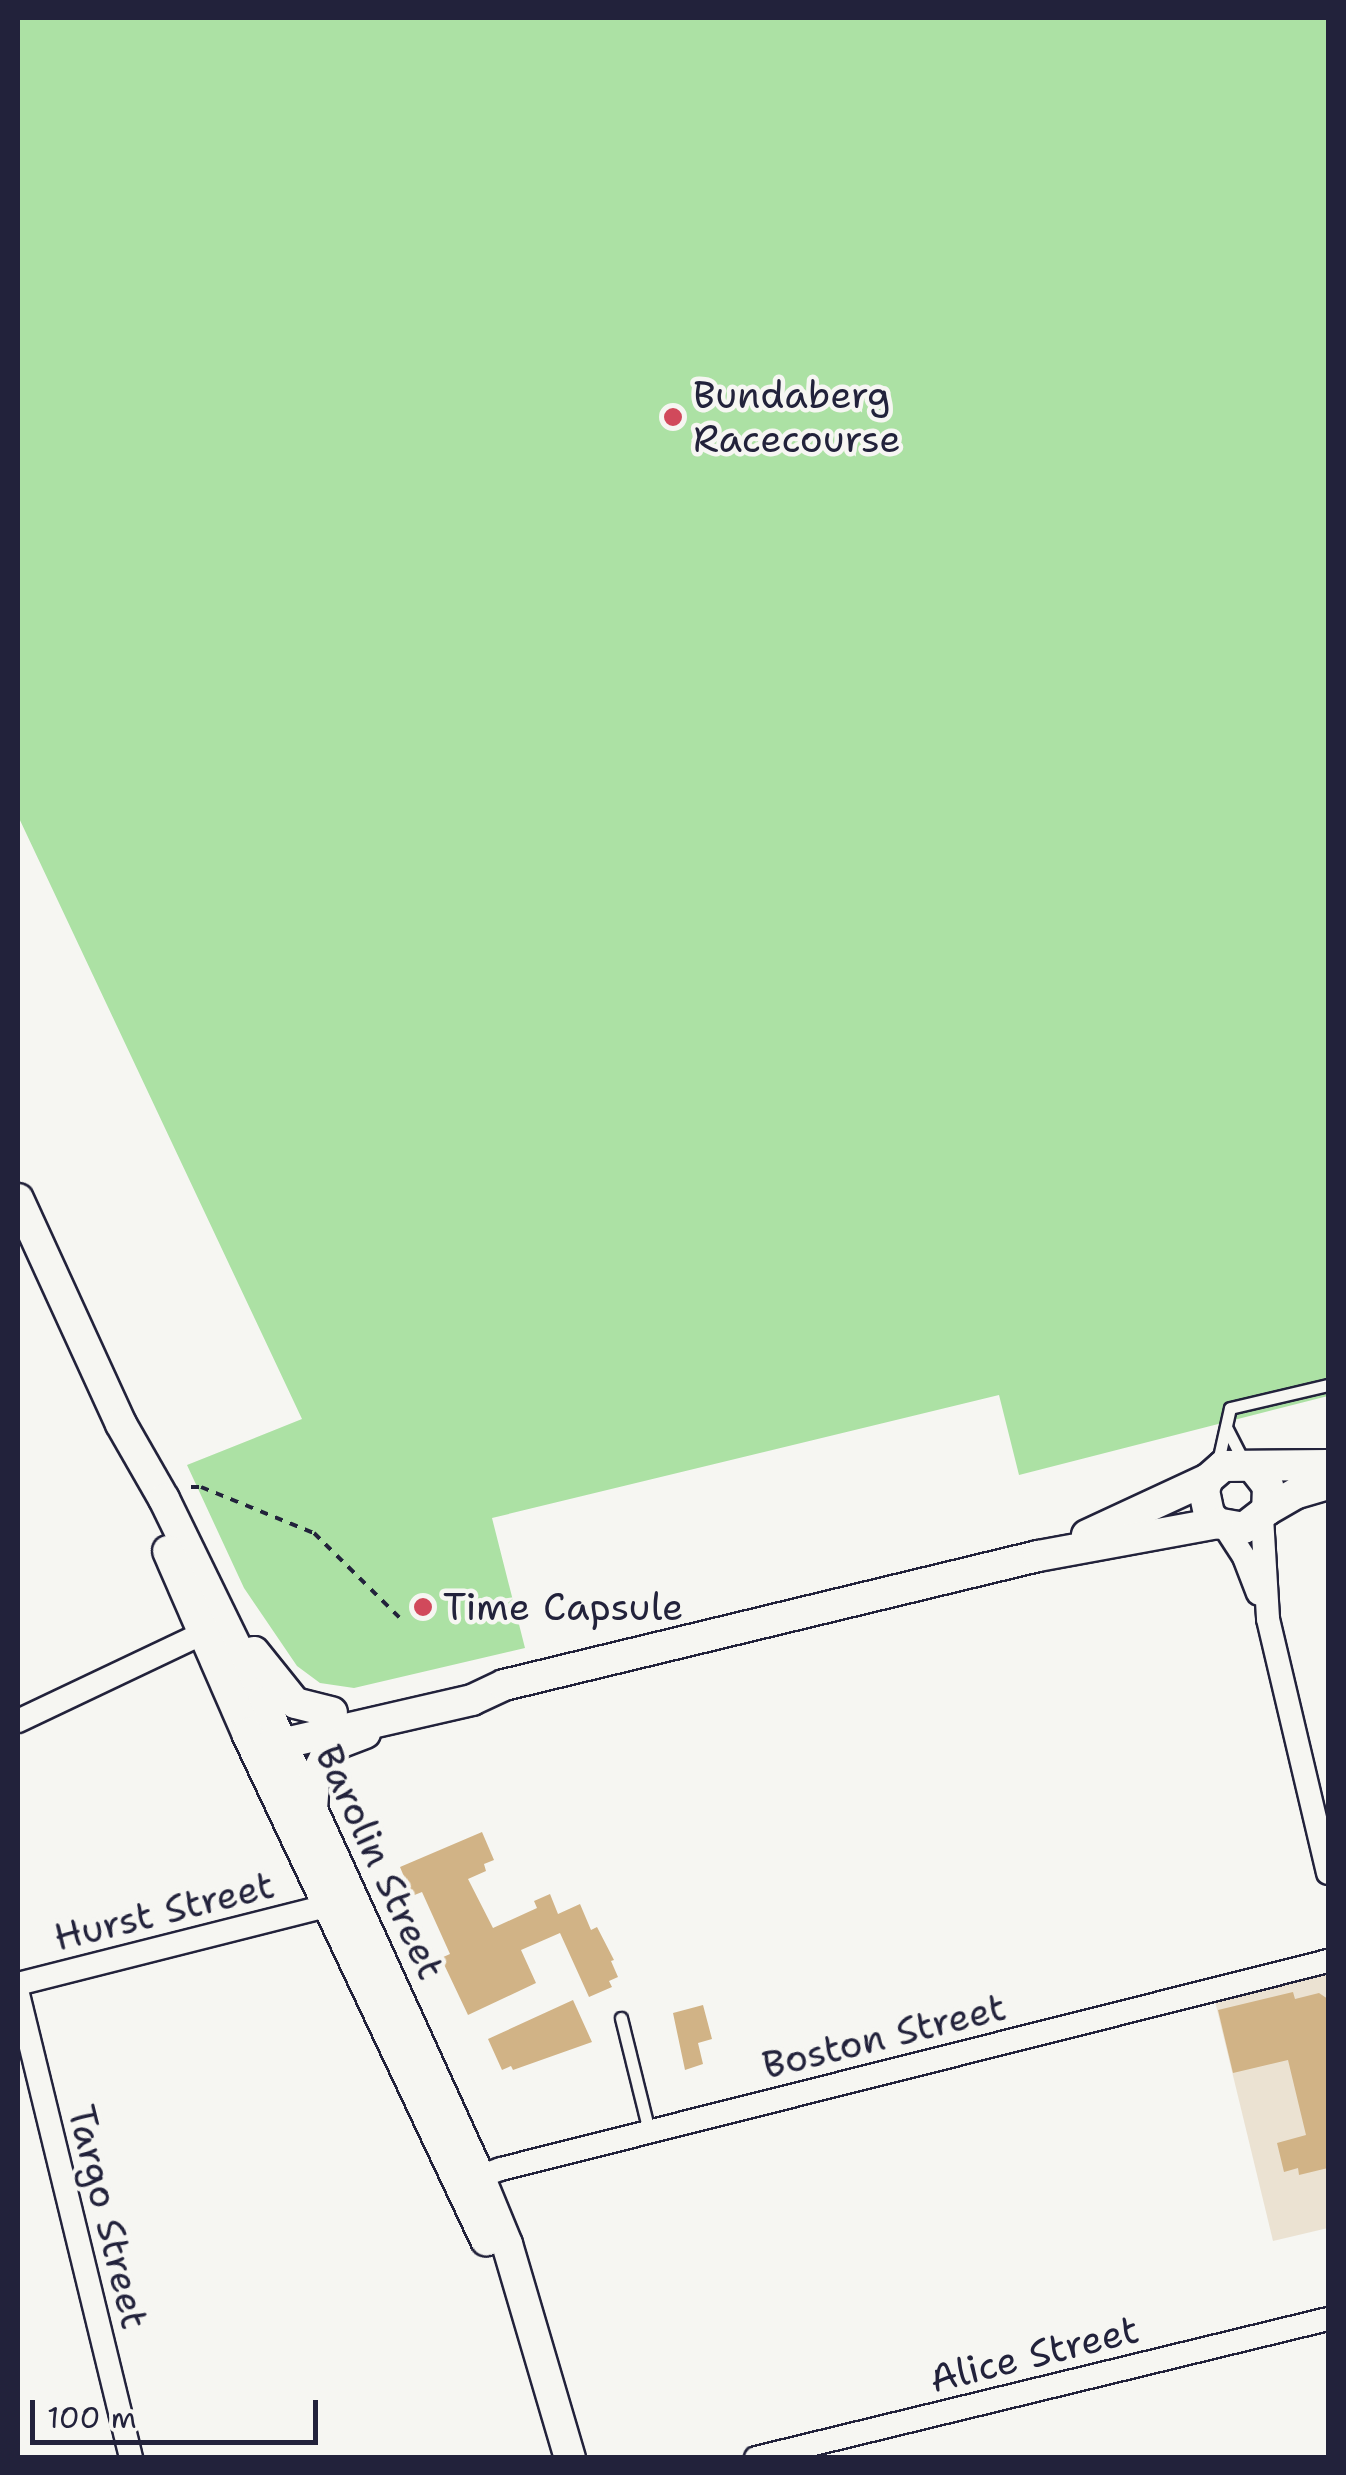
<!DOCTYPE html>
<style>
body{margin:0}
#map{position:relative;width:1346px;height:2475px;overflow:hidden;background:#f6f6f2;font-family:"Shantell Sans",sans-serif}
div>[style]{position:absolute}
[style*='--x']{left:calc(var(--x)*1px);top:calc(var(--y)*1px);width:calc(var(--w)*1px);rotate:calc(var(--a)*1deg)}
.built>*{inset:0;background:#ebe2d2}
.green>*{inset:0;background:#ace1a4}
.building>*{inset:0;background:#d1b386}
.path>*{height:4px;margin-top:-2px;transform-origin:0;background:repeating-linear-gradient(90deg,#22223b 0 8px,transparent 0 16px)}
.roads{filter:drop-shadow(2px 0 #22223b) drop-shadow(-2px 0 #22223b) drop-shadow(0 2px #22223b) drop-shadow(0 -2px #22223b)}
.lane>*{height:11px;margin:-5.5px;padding:0 5.5px;transform-origin:5.5px;border-radius:5.5px;background:#f6f6f2}
.street>*{height:22px;margin:-11px;padding:0 11px;transform-origin:11px;border-radius:11px;background:#f6f6f2}
.secondary>*{height:30px;margin:-15px;padding:0 15px;transform-origin:15px;border-radius:15px;background:#f6f6f2}
.dots>*{width:28px;height:28px;translate:-50% -50%;box-sizing:border-box;border:5px solid #f6f6f2;border-radius:50%}
span{translate:-50% -50%;white-space:nowrap;text-align:center;line-height:1.15;-webkit-text-stroke:9px #f6f6f2;paint-order:stroke}
.poi-label{font-size:38px;color:#22223b}
.left{translate:0 -50%;text-align:left}
.street-label{font-size:38px;color:#22223b}
.frame{position:absolute;inset:0;border:20px solid #22223b;pointer-events:none}
.scale{position:absolute;left:30px;top:2400px;width:288px;height:45px;box-sizing:border-box;border:5px solid #22223b;border-top:0;padding-left:12px;font-size:30px;line-height:35px;white-space:nowrap;color:#22223b;-webkit-text-stroke:8px #f6f6f2;paint-order:stroke}
</style>
<div id="map">
<div class="built">
<i style="clip-path:polygon(1328px 1963px,1328px 2228px,1273px 2241px,1213px 1993px)"></i>
</div>
<div class="green">
<i style="clip-path:polygon(18px 18px,1328px 18px,1328px 1396px,1019px 1475px,999px 1395px,492px 1518px,525px 1648px,354px 1688px,320px 1683px,297px 1666px,244px 1588px,187px 1465px,302px 1419px,18px 816px)"></i>
</div>
<div class="building">
<i style="clip-path:polygon(482px 1832px,494px 1860px,484px 1864px,486px 1871px,468px 1879px,493px 1928px,537px 1908px,534px 1901px,550px 1894px,558px 1914px,580px 1904px,591px 1930px,597px 1927px,614px 1960px,611px 1961px,618px 1977px,609px 1981px,612px 1987px,589px 1997px,560px 1933px,521px 1950px,536px 1983px,468px 2015px,441px 1958px,450px 1954px,422px 1892px,412px 1896px,400px 1867px)"></i>
<i style="clip-path:polygon(1293px 1992px,1295px 1999px,1319px 1993px,1328px 1999px,1328px 2168px,1299px 2175px,1298px 2168px,1284px 2172px,1277px 2143px,1306px 2135px,1288px 2060px,1233px 2073px,1218px 2010px)"></i>
<i style="clip-path:polygon(573px 2000px,592px 2042px,513px 2070px,511px 2066px,502px 2070px,488px 2039px)"></i>
<i style="clip-path:polygon(703px 2005px,712px 2039px,698px 2043px,703px 2064px,685px 2070px,673px 2013px)"></i>
</div>
<div class="path">
<i style="--x:191;--y:1487;--w:10;--a:0"></i>
<i style="--x:201;--y:1487;--w:122;--a:22.2"></i>
<i style="--x:314;--y:1533;--w:120;--a:44.7"></i>
</div>
<div class="roads">
<div class="lane">
<i style="--x:1226;--y:1427;--w:39;--a:63"></i>
<i style="--x:1217;--y:1466;--w:59;--a:-77.4"></i>
<i style="--x:1230;--y:1408;--w:101;--a:-13.2"></i>
<i style="--x:621;--y:2018;--w:116;--a:76.1"></i>
</div>
<div class="street">
<i style="--x:1262;--y:1517;--w:102;--a:86.6"></i>
<i style="--x:1268;--y:1619;--w:261;--a:76.7"></i>
<i style="--x:1224;--y:1526;--w:37;--a:57"></i>
<i style="--x:1244;--y:1557;--w:39;--a:69"></i>
<i style="--x:18;--y:1721;--w:205;--a:-25.4"></i>
<i style="--x:18;--y:1984;--w:319;--a:-14.2"></i>
<i style="--x:18;--y:1994;--w:478;--a:76.3"></i>
<i style="--x:465;--y:2182;--w:38;--a:-20"></i>
<i style="--x:501;--y:2169;--w:853;--a:-14.12"></i>
<i style="--x:756;--y:2458;--w:589;--a:-13.66"></i>
</div>
<div class="secondary">
<i style="--x:18;--y:1199;--w:247;--a:65.4"></i>
<i style="--x:121;--y:1424;--w:86;--a:60.2"></i>
<i style="--x:164;--y:1499;--w:226;--a:64"></i>
<i style="--x:263;--y:1702;--w:521;--a:65.5"></i>
<i style="--x:479;--y:2176;--w:74;--a:67.6"></i>
<i style="--x:507;--y:2244;--w:223;--a:73.6"></i>
<i style="--x:1253;--y:1467;--w:24;--a:52"></i>
<i style="--x:1268;--y:1486;--w:24;--a:92"></i>
<i style="--x:1267;--y:1510;--w:29;--a:142"></i>
<i style="--x:1244;--y:1528;--w:27;--a:-170"></i>
<i style="--x:1217;--y:1523;--w:12;--a:-132"></i>
<i style="--x:1209;--y:1514;--w:25;--a:-102"></i>
<i style="--x:1204;--y:1490;--w:12;--a:-70"></i>
<i style="--x:1208;--y:1479;--w:20;--a:-41"></i>
<i style="--x:1223;--y:1466;--w:105;--a:-0.5"></i>
<i style="--x:1267;--y:1510;--w:34;--a:-30"></i>
<i style="--x:1297;--y:1493;--w:32;--a:-16"></i>
<i style="--x:1087;--y:1535;--w:133;--a:-24.8"></i>
<i style="--x:168;--y:1551;--w:198;--a:66.5"></i>
<i style="--x:247;--y:1733;--w:561;--a:64.76"></i>
<i style="--x:254;--y:1652;--w:65;--a:51.2"></i>
<i style="--x:295;--y:1703;--w:38;--a:14"></i>
<i style="--x:263;--y:1748;--w:214;--a:-12.9"></i>
<i style="--x:472;--y:1700;--w:35;--a:-25"></i>
<i style="--x:504;--y:1685;--w:549;--a:-13.58"></i>
<i style="--x:1038;--y:1556;--w:182;--a:-10.4"></i>
<i style="--x:312;--y:1810;--w:31;--a:-86"></i>
<i style="--x:314;--y:1779;--w:25;--a:-63"></i>
<i style="--x:325;--y:1757;--w:20;--a:-45"></i>
<i style="--x:339;--y:1743;--w:28;--a:-21"></i>
</div>
</div>
<div class="dots">
<i style="left:673px;top:417px;background:#d1495b"></i>
<i style="left:423px;top:1607px;background:#d1495b"></i>
</div>
<div class="poi-label">
<span class="left" style="left:693px;top:417px">Bundaberg<br>Racecourse</span>
<span class="left" style="left:443px;top:1607px">Time Capsule</span>
</div>
<div class="street-label">
<span style="left:380px;top:1862px;rotate:65deg">Barolin Street</span>
<span style="left:164px;top:1911px;rotate:-14deg">Hurst Street</span>
<span style="left:884px;top:2036px;rotate:-14deg">Boston Street</span>
<span style="left:108px;top:2217px;rotate:76deg">Targo Street</span>
<span style="left:1034px;top:2354px;rotate:-14deg">Alice Street</span>
</div>
<div class="frame"></div>
<div class="scale">100 m</div>
</div>
